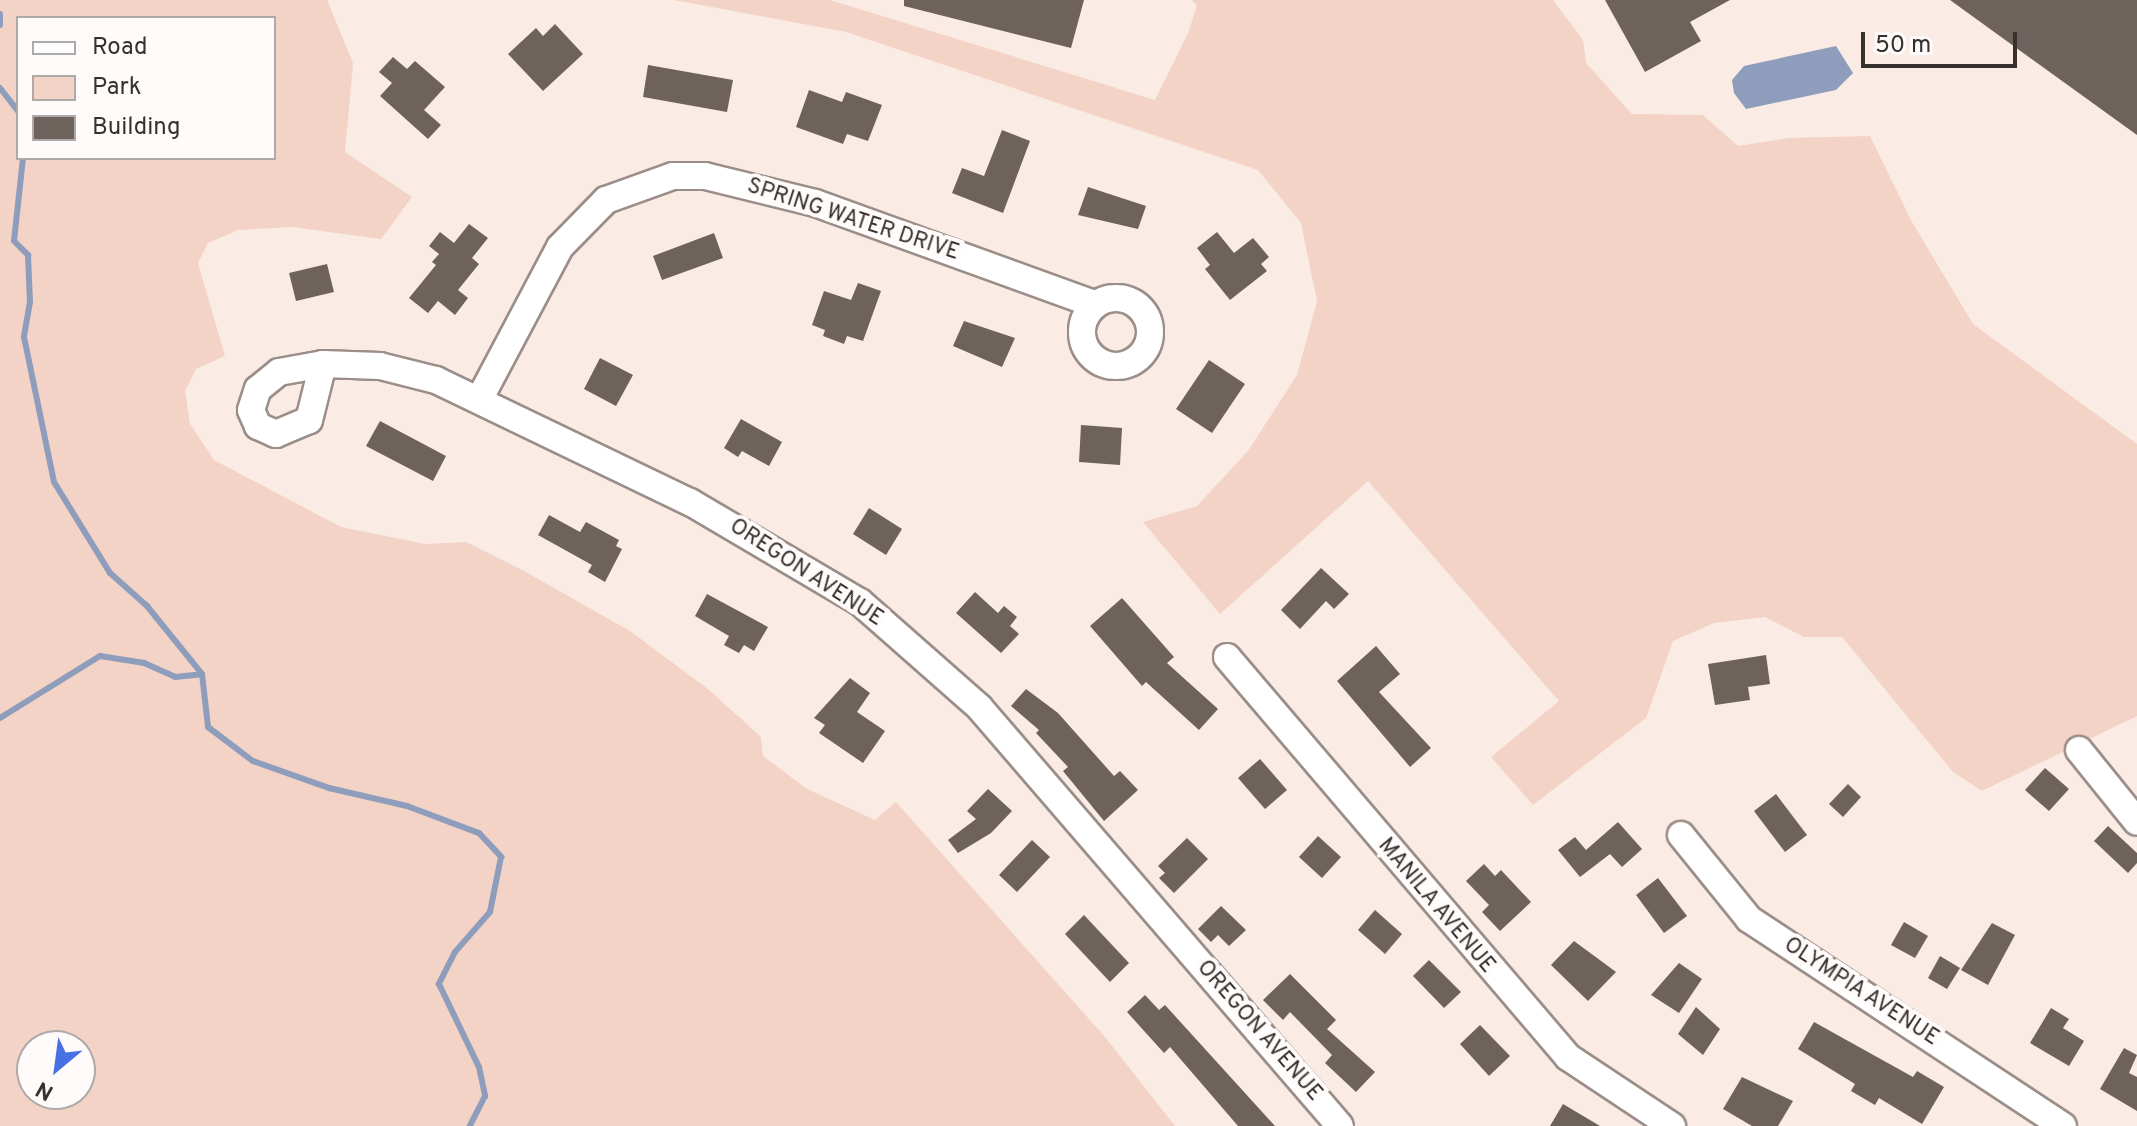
<!DOCTYPE html>
<style>
body{margin:0}
#map{position:relative;width:2137px;height:1126px;overflow:hidden;background:#faebe4;font-family:Overpass,sans-serif}
div>[style]{position:absolute}
[style*='--x']{left:calc(var(--x)*1px);top:calc(var(--y)*1px);width:calc(var(--w)*1px);rotate:calc(var(--a)*1deg)}
.green>*{inset:0;background:#f3d3c5}
.water>*{inset:0;background:#8f9dbc}
.stream>*{height:6px;margin:-3px;padding:0 3px;transform-origin:3px;border-radius:3px;background:#8f9dbc}
.building>*{inset:0;background:#6e625c}
.roads{filter:drop-shadow(2px 0 #9b8e88) drop-shadow(-2px 0 #9b8e88) drop-shadow(0 2px #9b8e88) drop-shadow(0 -2px #9b8e88)}
.minor>*{height:26px;margin:-13px;padding:0 13px;transform-origin:13px;border-radius:13px;background:#fff}
.minor>.ring{margin:-13px;padding:0;box-sizing:content-box;background:none;border:26px solid #fff;border-radius:50%}
span{translate:-50% -50%;white-space:nowrap;text-align:center;line-height:1.15;-webkit-text-stroke:8px #fefbfa;paint-order:stroke}
.street-label{font-size:22px;color:#36312e}
.legend{position:absolute;left:16px;top:16px;width:260px;height:144px;box-sizing:border-box;background:#fefbfa;border:2px solid #aeaaa8;margin:0;padding:10px 14px;list-style:none;font-size:24px;color:#36312e}
.legend li{display:flex;align-items:center;gap:16px;height:40px}
.legend b{width:40px;border:2px solid #aeaaa8}
.north{position:absolute;left:16px;top:1030px;width:80px;height:80px;box-sizing:border-box;background:#fefbfa;border:2px solid #aeaaa8;border-radius:50%;rotate:209deg;font-size:22px;font-weight:700;line-height:32px;text-align:center;color:#36312e}
.north::after{content:'';display:block;margin:auto;width:28px;height:36px;background:#4770e3;clip-path:polygon(50% 0,100% 100%,50% 72%,0 100%)}
.scale{position:absolute;left:1861px;top:32px;width:156px;height:36px;box-sizing:border-box;border:4px solid #36312e;border-top:0;padding-left:10px;font-size:24px;line-height:28px;white-space:nowrap;color:#36312e;-webkit-text-stroke:6px #fefbfa;paint-order:stroke}
</style>
<div id="map">
<div class="green">
<i style="clip-path:polygon(evenodd,0 0,327px 0,353px 63px,345px 152px,412px 197px,381px 239px,292px 227px,238px 230px,208px 243px,198px 263px,225px 356px,196px 369px,185px 391px,190px 424px,214px 460px,341px 527px,425px 544px,466px 542px,524px 571px,630px 631px,708px 689px,761px 737px,763px 756px,807px 789px,875px 820px,896px 802px,1105px 1037px,1175px 1126px,0 1126px,0 0,274px 18px,274px 158px,18px 158px,18px 18px,274px 18px,0 0,80px 1046px,80px 1094px,32px 1094px,32px 1046px,80px 1046px)"></i>
<i style="clip-path:polygon(674px 0,830px 0,1155px 100px,1188px 33px,1197px 6px,1192px 0,1553px 0,1583px 40px,1586px 63px,1632px 114px,1703px 115px,1738px 146px,1789px 138px,1870px 136px,1912px 222px,1973px 324px,2137px 444px,2137px 716px,1982px 791px,1953px 772px,1842px 637px,1804px 637px,1765px 617px,1714px 623px,1673px 641px,1646px 718px,1533px 805px,1491px 757px,1559px 701px,1368px 481px,1220px 614px,1143px 522px,1197px 506px,1248px 451px,1297px 375px,1317px 301px,1301px 223px,1258px 170px,846px 32px)"></i>
</div>
<div class="water">
<i style="clip-path:polygon(1836px 46px,1853px 73px,1836px 90px,1746px 109px,1734px 93px,1732px 80px,1744px 66px)"></i>
</div>
<div class="stream">
<i style="--x:0;--y:14;--w:11;--a:90"></i>
<i style="--x:0;--y:88;--w:29;--a:52"></i>
<i style="--x:23;--y:158;--w:83;--a:96.2"></i>
<i style="--x:14;--y:241;--w:20;--a:45"></i>
<i style="--x:28;--y:255;--w:47;--a:87.6"></i>
<i style="--x:30;--y:302;--w:36;--a:100"></i>
<i style="--x:24;--y:337;--w:148;--a:78.3"></i>
<i style="--x:54;--y:482;--w:107;--a:58.4"></i>
<i style="--x:110;--y:573;--w:50;--a:41.7"></i>
<i style="--x:147;--y:606;--w:87;--a:51"></i>
<i style="--x:0;--y:718;--w:118;--a:-31.8"></i>
<i style="--x:100;--y:656;--w:45;--a:9"></i>
<i style="--x:144;--y:663;--w:34;--a:24"></i>
<i style="--x:175;--y:677;--w:27;--a:-6"></i>
<i style="--x:202;--y:674;--w:53;--a:83.5"></i>
<i style="--x:208;--y:727;--w:56;--a:37.1"></i>
<i style="--x:253;--y:761;--w:81;--a:19.6"></i>
<i style="--x:329;--y:788;--w:80;--a:13"></i>
<i style="--x:407;--y:806;--w:77;--a:20.6"></i>
<i style="--x:479;--y:833;--w:33;--a:47"></i>
<i style="--x:501;--y:857;--w:56;--a:101.3"></i>
<i style="--x:490;--y:912;--w:53;--a:131.2"></i>
<i style="--x:455;--y:952;--w:36;--a:117"></i>
<i style="--x:439;--y:984;--w:92;--a:64.3"></i>
<i style="--x:479;--y:1067;--w:30;--a:78"></i>
<i style="--x:485;--y:1096;--w:34;--a:117"></i>
</div>
<div class="building">
<i style="clip-path:polygon(904px 0,1084px 0,1071px 48px,904px 6px)"></i>
<i style="clip-path:polygon(1605px 0,1730px 0,1690px 22px,1701px 41px,1645px 72px)"></i>
<i style="clip-path:polygon(1950px 0,2137px 0,2137px 135px)"></i>
<i style="clip-path:polygon(555px 24px,583px 54px,543px 91px,508px 54px,536px 28px,543px 36px)"></i>
<i style="clip-path:polygon(393px 57px,407px 69px,415px 61px,445px 87px,424px 110px,441px 125px,428px 139px,380px 96px,392px 83px,379px 72px)"></i>
<i style="clip-path:polygon(648px 65px,733px 80px,727px 112px,643px 97px)"></i>
<i style="clip-path:polygon(809px 90px,842px 102px,846px 92px,882px 105px,868px 141px,847px 134px,843px 144px,796px 127px)"></i>
<i style="clip-path:polygon(1002px 130px,1030px 141px,1003px 213px,952px 193px,962px 168px,984px 176px)"></i>
<i style="clip-path:polygon(1088px 187px,1146px 206px,1138px 229px,1078px 215px)"></i>
<i style="clip-path:polygon(469px 224px,488px 238px,472px 258px,479px 264px,458px 290px,468px 298px,455px 315px,438px 301px,428px 313px,409px 298px,436px 265px,432px 262px,439px 254px,429px 246px,440px 232px,454px 243px)"></i>
<i style="clip-path:polygon(1217px 232px,1234px 253px,1253px 238px,1269px 257px,1261px 264px,1267px 271px,1230px 300px,1205px 269px,1210px 265px,1197px 248px)"></i>
<i style="clip-path:polygon(714px 233px,723px 258px,662px 280px,653px 256px)"></i>
<i style="clip-path:polygon(327px 264px,334px 292px,296px 301px,289px 273px)"></i>
<i style="clip-path:polygon(858px 283px,881px 291px,863px 341px,847px 336px,844px 344px,823px 336px,825px 330px,812px 325px,824px 291px,851px 300px)"></i>
<i style="clip-path:polygon(964px 321px,1015px 338px,1002px 367px,953px 346px)"></i>
<i style="clip-path:polygon(600px 358px,633px 375px,616px 406px,584px 389px)"></i>
<i style="clip-path:polygon(1209px 360px,1245px 384px,1212px 433px,1176px 409px)"></i>
<i style="clip-path:polygon(741px 419px,782px 442px,769px 466px,742px 451px,738px 457px,724px 448px)"></i>
<i style="clip-path:polygon(380px 421px,446px 456px,433px 481px,366px 446px)"></i>
<i style="clip-path:polygon(1081px 425px,1122px 428px,1120px 465px,1079px 462px)"></i>
<i style="clip-path:polygon(869px 508px,902px 529px,886px 555px,853px 534px)"></i>
<i style="clip-path:polygon(549px 515px,580px 532px,586px 522px,619px 540px,616px 546px,622px 549px,605px 582px,588px 572px,592px 565px,538px 535px)"></i>
<i style="clip-path:polygon(1321px 568px,1349px 594px,1334px 609px,1326px 601px,1300px 629px,1281px 610px)"></i>
<i style="clip-path:polygon(975px 592px,998px 613px,1004px 606px,1017px 617px,1010px 626px,1019px 634px,1001px 653px,956px 613px)"></i>
<i style="clip-path:polygon(707px 594px,768px 627px,754px 651px,744px 645px,739px 653px,724px 645px,729px 636px,695px 616px)"></i>
<i style="clip-path:polygon(1122px 598px,1174px 657px,1167px 663px,1218px 709px,1199px 730px,1146px 682px,1142px 686px,1090px 626px)"></i>
<i style="clip-path:polygon(1376px 646px,1400px 674px,1379px 692px,1431px 748px,1410px 767px,1337px 681px)"></i>
<i style="clip-path:polygon(1766px 655px,1770px 684px,1748px 687px,1750px 700px,1715px 705px,1708px 664px)"></i>
<i style="clip-path:polygon(850px 678px,870px 693px,857px 712px,885px 731px,863px 763px,819px 733px,825px 725px,814px 718px)"></i>
<i style="clip-path:polygon(1026px 689px,1058px 713px,1114px 776px,1120px 771px,1138px 790px,1104px 821px,1063px 771px,1068px 767px,1036px 733px,1039px 730px,1011px 706px)"></i>
<i style="clip-path:polygon(1260px 759px,1287px 790px,1265px 809px,1238px 778px)"></i>
<i style="clip-path:polygon(2045px 768px,2069px 789px,2049px 811px,2025px 790px)"></i>
<i style="clip-path:polygon(1848px 784px,1861px 797px,1843px 817px,1829px 804px)"></i>
<i style="clip-path:polygon(988px 789px,1012px 811px,991px 833px,958px 853px,948px 840px,976px 819px,967px 811px)"></i>
<i style="clip-path:polygon(1776px 794px,1807px 835px,1785px 852px,1754px 811px)"></i>
<i style="clip-path:polygon(1618px 822px,1642px 849px,1622px 867px,1610px 854px,1580px 877px,1558px 850px,1575px 837px,1586px 850px)"></i>
<i style="clip-path:polygon(2108px 826px,2137px 853px,2137px 863px,2128px 873px,2094px 841px)"></i>
<i style="clip-path:polygon(1318px 836px,1341px 857px,1322px 878px,1299px 857px)"></i>
<i style="clip-path:polygon(1187px 838px,1208px 859px,1174px 893px,1159px 878px,1165px 873px,1158px 866px)"></i>
<i style="clip-path:polygon(1032px 840px,1050px 857px,1017px 892px,999px 875px)"></i>
<i style="clip-path:polygon(1484px 864px,1495px 876px,1501px 870px,1531px 902px,1500px 931px,1482px 912px,1489px 905px,1466px 881px)"></i>
<i style="clip-path:polygon(1658px 878px,1687px 916px,1664px 933px,1636px 895px)"></i>
<i style="clip-path:polygon(1221px 906px,1246px 930px,1229px 946px,1218px 935px,1211px 942px,1198px 929px)"></i>
<i style="clip-path:polygon(1375px 910px,1402px 934px,1385px 954px,1358px 930px)"></i>
<i style="clip-path:polygon(1084px 915px,1129px 963px,1110px 982px,1065px 934px)"></i>
<i style="clip-path:polygon(1904px 922px,1928px 936px,1915px 958px,1891px 945px)"></i>
<i style="clip-path:polygon(1992px 923px,2015px 935px,1988px 985px,1961px 970px)"></i>
<i style="clip-path:polygon(1574px 941px,1616px 972px,1588px 1001px,1551px 965px)"></i>
<i style="clip-path:polygon(1940px 956px,1960px 968px,1947px 989px,1928px 978px)"></i>
<i style="clip-path:polygon(1429px 960px,1461px 992px,1444px 1008px,1413px 976px)"></i>
<i style="clip-path:polygon(1679px 963px,1702px 979px,1679px 1013px,1651px 995px)"></i>
<i style="clip-path:polygon(1290px 974px,1336px 1020px,1327px 1029px,1375px 1072px,1356px 1092px,1325px 1063px,1332px 1055px,1290px 1012px,1283px 1020px,1263px 1000px)"></i>
<i style="clip-path:polygon(1145px 995px,1159px 1010px,1165px 1005px,1275px 1126px,1238px 1126px,1170px 1047px,1164px 1053px,1127px 1012px)"></i>
<i style="clip-path:polygon(1696px 1007px,1720px 1029px,1703px 1055px,1678px 1034px)"></i>
<i style="clip-path:polygon(2051px 1008px,2069px 1019px,2063px 1028px,2084px 1041px,2069px 1066px,2030px 1043px)"></i>
<i style="clip-path:polygon(1814px 1022px,1913px 1077px,1917px 1071px,1944px 1087px,1922px 1124px,1879px 1098px,1875px 1105px,1851px 1091px,1855px 1084px,1798px 1049px)"></i>
<i style="clip-path:polygon(1480px 1025px,1510px 1056px,1489px 1076px,1460px 1044px)"></i>
<i style="clip-path:polygon(2124px 1048px,2137px 1055px,2129px 1073px,2137px 1077px,2137px 1111px,2100px 1089px)"></i>
<i style="clip-path:polygon(1742px 1077px,1793px 1101px,1778px 1126px,1752px 1126px,1723px 1109px)"></i>
<i style="clip-path:polygon(1563px 1104px,1600px 1126px,1550px 1126px)"></i>
</div>
<div class="roads">
<div class="minor">
<i class="ring" style="left:1082px;top:298px;width:42px;height:42px"></i>
<i style="--x:323;--y:364;--w:58;--a:104"></i>
<i style="--x:309;--y:420;--w:36;--a:157"></i>
<i style="--x:276;--y:434;--w:20;--a:-156"></i>
<i style="--x:258;--y:426;--w:17;--a:-114"></i>
<i style="--x:251;--y:410;--w:22;--a:-72"></i>
<i style="--x:258;--y:389;--w:27;--a:-39"></i>
<i style="--x:279;--y:372;--w:45;--a:-10.3"></i>
<i style="--x:323;--y:364;--w:57;--a:2"></i>
<i style="--x:380;--y:366;--w:58;--a:14"></i>
<i style="--x:436;--y:380;--w:282;--a:25.7"></i>
<i style="--x:690;--y:502;--w:197;--a:30.5"></i>
<i style="--x:860;--y:602;--w:159;--a:41.4"></i>
<i style="--x:979;--y:707;--w:553;--a:49.25"></i>
<i style="--x:479;--y:400;--w:173;--a:-62.1"></i>
<i style="--x:560;--y:247;--w:66;--a:-45.6"></i>
<i style="--x:606;--y:200;--w:71;--a:-19.7"></i>
<i style="--x:673;--y:176;--w:32;--a:0"></i>
<i style="--x:705;--y:176;--w:113;--a:13.8"></i>
<i style="--x:815;--y:203;--w:297;--a:19.9"></i>
<i style="--x:1227;--y:657;--w:526;--a:49.55"></i>
<i style="--x:1568;--y:1057;--w:125;--a:33.6"></i>
<i style="--x:2079;--y:750;--w:92;--a:51.1"></i>
<i style="--x:1681;--y:835;--w:108;--a:51"></i>
<i style="--x:1749;--y:919;--w:376;--a:33.4"></i>
</div>
</div>
<div class="street-label">
<span style="left:853px;top:220px;rotate:18deg">SPRING WATER DRIVE</span>
<span style="left:806px;top:573px;rotate:33deg">OREGON AVENUE</span>
<span style="left:1436px;top:906px;rotate:50deg">MANILA AVENUE</span>
<span style="left:1861px;top:992px;rotate:33deg">OLYMPIA AVENUE</span>
<span style="left:1259px;top:1031px;rotate:49deg">OREGON AVENUE</span>
</div>
<ul class="legend">
<li><b style="height:10px;background:#fff"></b>Road</li>
<li><b style="height:22px;background:#f3d3c5"></b>Park</li>
<li><b style="height:22px;background:#6e625c"></b>Building</li>
</ul>
<div class="north">N</div>
<div class="scale">50 m</div>
</div>
